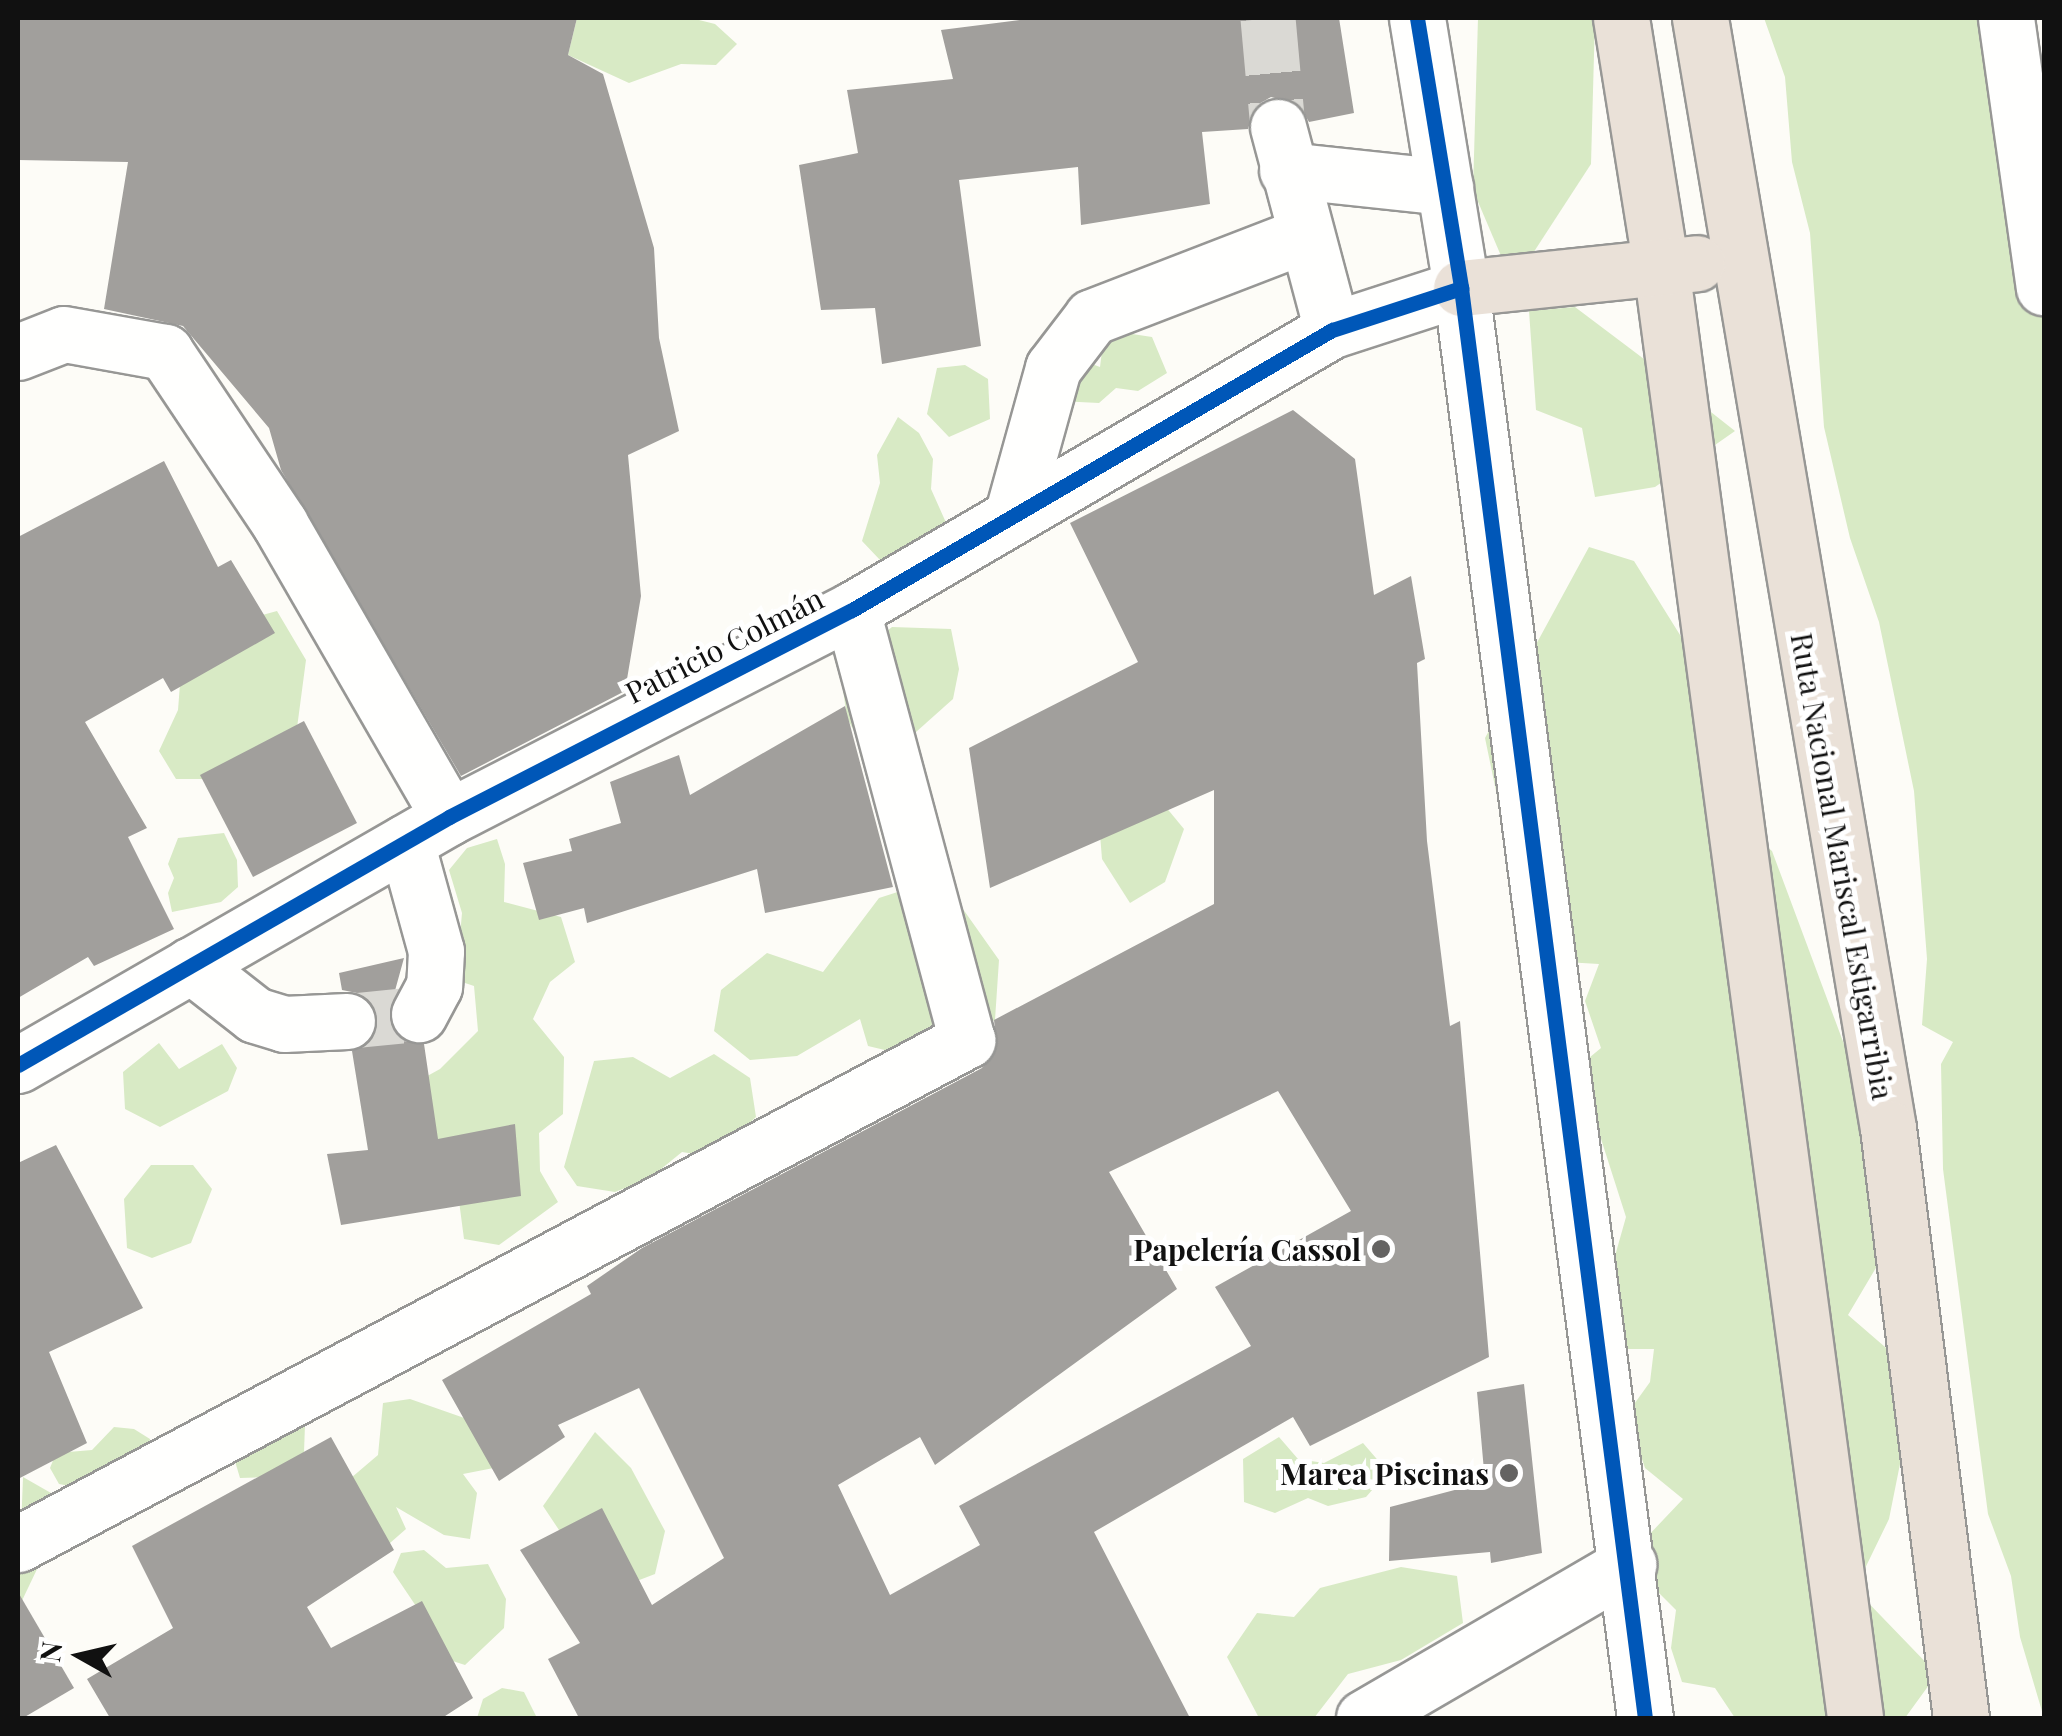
<!DOCTYPE html>
<meta charset="utf-8">
<style>
body{margin:0}
#map{position:relative;width:2062px;height:1736px;overflow:hidden;background:#fdfcf7;font-family:"Playfair Display",serif}
div>[style]{position:absolute}
[style*='--x']{left:calc(var(--x)*1px);top:calc(var(--y)*1px);width:calc(var(--w)*1px);rotate:calc(var(--a)*1deg)}
.forest>*{inset:0;background:#d8eac5}
.building>*{inset:0;background:#a19f9c}
.minor-tunnel>*{height:55px;margin-top:-27.5px;transform-origin:0;background:repeating-linear-gradient(90deg,#dad9d4 0 55px,transparent 0 83px)}
.roads{filter:drop-shadow(2px 0 #979795) drop-shadow(-2px 0 #979795) drop-shadow(0 2px #979795) drop-shadow(0 -2px #979795)}
.minor>*{height:55px;margin:-27.5px;padding:0 27.5px;transform-origin:27.5px;border-radius:27.5px;background:#fffffe}
.highway>*{height:55px;margin:-27.5px;padding:0 27.5px;transform-origin:27.5px;border-radius:27.5px;background:#eae1d8}
.cycleway>*{height:15px;margin:-7.5px;padding:0 7.5px;transform-origin:7.5px;border-radius:7.5px;background:#0057b8}
.dots>*{width:28px;height:28px;translate:-50% -50%;box-sizing:border-box;border:5px solid #fff;border-radius:50%}
span{translate:-50% -50%;white-space:nowrap;text-align:center;line-height:1.15;-webkit-text-stroke:10px #fff;paint-order:stroke}
.street-label{font-size:30px;color:#111}
.poi-label{font-size:30px;color:#111;font-weight:700}
.right{translate:-100% -50%;text-align:right}
.frame{position:absolute;inset:0;border:20px solid #111;pointer-events:none}
.north{position:absolute;left:30px;top:1606px;width:100px;height:100px;-webkit-text-stroke:8px #fff;paint-order:stroke;rotate:278deg;font-size:28px;font-weight:700;line-height:40px;text-align:center;color:#111}
.north::after{content:'';display:block;margin:auto;width:35px;height:45px;background:#111;clip-path:polygon(50% 0,100% 100%,50% 72%,0 100%)}
</style>
<div id="map">
<div class="forest">
<i style="clip-path:polygon(577px 18px,691px 18px,715px 24px,737px 44px,716px 65px,681px 64px,629px 83px,568px 55px)"></i>
<i style="clip-path:polygon(1478px 18px,1595px 18px,1591px 164px,1513px 284px,1473px 190px)"></i>
<i style="clip-path:polygon(1764px 18px,2028px 18px,2044px 151px,2044px 1718px,2020px 1637px,2011px 1576px,1988px 1514px,1943px 1169px,1941px 1064px,1953px 1042px,1922px 1025px,1927px 959px,1914px 791px,1879px 622px,1850px 538px,1824px 427px,1810px 233px,1792px 162px,1785px 77px)"></i>
<i style="clip-path:polygon(1575px 307px,1640px 356px,1735px 431px,1655px 487px,1595px 497px,1582px 428px,1536px 410px,1529px 311px)"></i>
<i style="clip-path:polygon(1119px 332px,1152px 337px,1167px 373px,1138px 391px,1116px 388px,1099px 403px,1059px 401px,1076px 358px,1100px 367px,1102px 351px)"></i>
<i style="clip-path:polygon(965px 365px,988px 379px,990px 419px,949px 437px,927px 414px,937px 368px)"></i>
<i style="clip-path:polygon(898px 417px,919px 433px,933px 459px,931px 489px,952px 536px,880px 560px,862px 541px,880px 483px,877px 455px)"></i>
<i style="clip-path:polygon(1589px 547px,1634px 561px,1685px 643px,1712px 801px,1772px 851px,1854px 1071px,1880px 1261px,1848px 1315px,1892px 1353px,1903px 1449px,1889px 1519px,1855px 1589px,1937px 1674px,1905px 1718px,1735px 1718px,1715px 1688px,1682px 1682px,1671px 1648px,1676px 1610px,1650px 1584px,1645px 1539px,1683px 1499px,1645px 1468px,1627px 1414px,1650px 1382px,1654px 1349px,1627px 1349px,1567px 1324px,1613px 1263px,1626px 1217px,1578px 1067px,1601px 1048px,1585px 1001px,1599px 964px,1531px 960px,1485px 738px)"></i>
<i style="clip-path:polygon(277px 611px,306px 660px,295px 743px,211px 779px,176px 779px,159px 751px,178px 710px,181px 671px,230px 624px)"></i>
<i style="clip-path:polygon(892px 627px,951px 629px,959px 669px,953px 699px,916px 732px,867px 755px,847px 718px,840px 668px)"></i>
<i style="clip-path:polygon(1165px 806px,1184px 829px,1165px 882px,1130px 903px,1102px 859px,1099px 822px)"></i>
<i style="clip-path:polygon(224px 833px,237px 860px,238px 887px,221px 902px,172px 912px,168px 893px,174px 878px,168px 864px,178px 838px)"></i>
<i style="clip-path:polygon(497px 839px,505px 864px,504px 902px,561px 917px,575px 962px,550px 982px,533px 1019px,564px 1057px,563px 1114px,539px 1133px,540px 1171px,558px 1202px,499px 1245px,464px 1239px,459px 1201px,411px 1085px,440px 1069px,478px 1031px,474px 986px,456px 980px,462px 913px,449px 870px,467px 848px)"></i>
<i style="clip-path:polygon(941px 878px,999px 960px,995px 1020px,914px 1057px,868px 1046px,860px 1019px,797px 1056px,750px 1060px,714px 1031px,721px 990px,767px 953px,823px 972px,879px 898px)"></i>
<i style="clip-path:polygon(159px 1043px,179px 1069px,222px 1044px,237px 1068px,228px 1091px,160px 1127px,125px 1109px,123px 1072px)"></i>
<i style="clip-path:polygon(714px 1054px,750px 1078px,756px 1117px,713px 1157px,682px 1152px,650px 1178px,615px 1192px,577px 1186px,564px 1167px,594px 1061px,633px 1057px,670px 1078px)"></i>
<i style="clip-path:polygon(151px 1165px,193px 1165px,212px 1189px,191px 1243px,152px 1258px,127px 1248px,124px 1199px)"></i>
<i style="clip-path:polygon(410px 1399px,490px 1427px,509px 1465px,463px 1474px,477px 1493px,470px 1539px,444px 1535px,396px 1507px,406px 1529px,390px 1543px,368px 1540px,338px 1489px,378px 1455px,383px 1403px)"></i>
<i style="clip-path:polygon(289px 1423px,305px 1425px,304px 1452px,267px 1477px,240px 1478px,234px 1458px)"></i>
<i style="clip-path:polygon(114px 1427px,134px 1429px,150px 1439px,149px 1452px,75px 1487px,59px 1484px,50px 1468px,56px 1453px,92px 1450px)"></i>
<i style="clip-path:polygon(595px 1432px,631px 1468px,665px 1531px,655px 1574px,621px 1587px,565px 1539px,543px 1506px)"></i>
<i style="clip-path:polygon(1279px 1437px,1298px 1459px,1324px 1463px,1363px 1443px,1388px 1472px,1366px 1497px,1328px 1506px,1308px 1498px,1275px 1513px,1244px 1502px,1243px 1459px)"></i>
<i style="clip-path:polygon(23px 1477px,58px 1497px,49px 1544px,18px 1609px)"></i>
<i style="clip-path:polygon(424px 1550px,446px 1568px,488px 1564px,506px 1599px,504px 1628px,465px 1665px,437px 1656px,422px 1615px,393px 1572px,401px 1553px)"></i>
<i style="clip-path:polygon(1401px 1567px,1457px 1576px,1463px 1623px,1401px 1660px,1348px 1674px,1314px 1718px,1259px 1718px,1227px 1657px,1257px 1613px,1294px 1617px,1320px 1588px)"></i>
<i style="clip-path:polygon(502px 1688px,524px 1692px,537px 1718px,477px 1718px,483px 1699px)"></i>
</div>
<div class="building">
<i style="clip-path:polygon(18px 18px,577px 18px,568px 55px,603px 74px,654px 248px,659px 338px,679px 431px,628px 455px,641px 596px,625px 691px,461px 776px,281px 470px,269px 428px,183px 326px,104px 309px,128px 162px,18px 160px)"></i>
<i style="clip-path:polygon(1035px 18px,1339px 18px,1354px 113px,1309px 122px,1299px 104px,1271px 97px,1255px 106px,1248px 129px,1202px 132px,1210px 204px,1081px 225px,1078px 167px,959px 180px,981px 346px,882px 364px,875px 308px,821px 310px,799px 165px,858px 153px,847px 90px,953px 79px,941px 30px)"></i>
<i style="clip-path:polygon(evenodd,1293px 410px,1355px 459px,1374px 595px,1411px 576px,1425px 659px,1417px 663px,1427px 841px,1450px 1026px,1460px 1021px,1489px 1357px,1310px 1446px,1293px 1417px,1094px 1532px,1190px 1718px,579px 1718px,548px 1659px,580px 1643px,520px 1550px,602px 1508px,652px 1605px,724px 1558px,639px 1388px,558px 1425px,565px 1437px,499px 1481px,442px 1380px,591px 1294px,587px 1286px,642px 1248px,982px 1068px,997px 1047px,994px 1020px,1214px 904px,1214px 790px,990px 888px,969px 748px,1138px 662px,1070px 523px,1293px 410px,1278px 1091px,1351px 1211px,1215px 1287px,1251px 1346px,959px 1506px,980px 1545px,890px 1595px,838px 1485px,920px 1437px,935px 1465px,1177px 1289px,1109px 1172px,1278px 1091px)"></i>
<i style="clip-path:polygon(164px 461px,218px 567px,231px 560px,275px 633px,171px 692px,163px 678px,85px 722px,147px 828px,128px 837px,174px 929px,94px 966px,88px 957px,18px 998px,18px 537px)"></i>
<i style="clip-path:polygon(845px 706px,893px 887px,765px 913px,757px 869px,587px 923px,584px 908px,539px 920px,523px 863px,572px 851px,569px 839px,621px 823px,610px 782px,679px 755px,690px 795px)"></i>
<i style="clip-path:polygon(304px 721px,357px 823px,253px 877px,200px 775px)"></i>
<i style="clip-path:polygon(404px 958px,388px 1016px,403px 1041px,424px 1044px,438px 1139px,515px 1124px,521px 1196px,341px 1225px,327px 1154px,368px 1150px,352px 1051px,374px 1036px,378px 1020px,362px 994px,342px 990px,339px 973px)"></i>
<i style="clip-path:polygon(56px 1145px,143px 1308px,49px 1352px,87px 1443px,18px 1479px,18px 1163px)"></i>
<i style="clip-path:polygon(1524px 1384px,1542px 1553px,1491px 1563px,1490px 1552px,1389px 1561px,1390px 1507px,1485px 1482px,1477px 1392px)"></i>
<i style="clip-path:polygon(331px 1437px,394px 1550px,307px 1607px,331px 1648px,422px 1601px,473px 1698px,442px 1718px,110px 1718px,87px 1679px,173px 1628px,132px 1546px)"></i>
<i style="clip-path:polygon(18px 1592px,74px 1688px,23px 1718px,18px 1718px)"></i>
</div>
<div class="minor-tunnel">
<i style="--x:1268;--y:18;--w:109;--a:84.8"></i>
<i style="--x:347;--y:1021;--w:72;--a:-5.6"></i>
</div>
<div class="roads">
<div class="minor">
<i style="--x:1417;--y:18;--w:274;--a:80.7"></i>
<i style="--x:1461;--y:288;--w:1442;--a:82.67"></i>
<i style="--x:2006;--y:18;--w:272;--a:82"></i>
<i style="--x:1278;--y:127;--w:210;--a:75.1"></i>
<i style="--x:1287;--y:170;--w:159;--a:6.1"></i>
<i style="--x:18;--y:352;--w:49;--a:-21.4"></i>
<i style="--x:64;--y:334;--w:103;--a:10.1"></i>
<i style="--x:165;--y:352;--w:207;--a:56.2"></i>
<i style="--x:280;--y:524;--w:338;--a:60"></i>
<i style="--x:1012;--y:516;--w:154;--a:-74.5"></i>
<i style="--x:1053;--y:368;--w:64;--a:-52.6"></i>
<i style="--x:1092;--y:317;--w:228;--a:-21.1"></i>
<i style="--x:406;--y:842;--w:113;--a:74.6"></i>
<i style="--x:436;--y:951;--w:35;--a:93"></i>
<i style="--x:434;--y:986;--w:32;--a:118"></i>
<i style="--x:191;--y:965;--w:81;--a:38"></i>
<i style="--x:255;--y:1015;--w:30;--a:17"></i>
<i style="--x:284;--y:1024;--w:63;--a:-2.7"></i>
<i style="--x:18;--y:1065;--w:497;--a:-29.9"></i>
<i style="--x:449;--y:817;--w:453;--a:-27.2"></i>
<i style="--x:852;--y:610;--w:556;--a:-30.26"></i>
<i style="--x:1332;--y:330;--w:136;--a:-18"></i>
<i style="--x:18;--y:1544;--w:1075;--a:-27.97"></i>
<i style="--x:967;--y:1040;--w:445;--a:-105"></i>
<i style="--x:1364;--y:1718;--w:306;--a:-30.2"></i>
</div>
<div class="highway">
<i style="--x:1621;--y:18;--w:252;--a:80.9"></i>
<i style="--x:1661;--y:267;--w:1464;--a:82.38"></i>
<i style="--x:1700;--y:18;--w:1126;--a:80.39"></i>
<i style="--x:1888;--y:1128;--w:594;--a:82.95"></i>
<i style="--x:1461;--y:288;--w:237;--a:-6"></i>
</div>
</div>
<div class="cycleway">
<i style="--x:1417;--y:18;--w:274;--a:80.7"></i>
<i style="--x:1461;--y:288;--w:1442;--a:82.67"></i>
<i style="--x:18;--y:1065;--w:497;--a:-29.9"></i>
<i style="--x:449;--y:817;--w:453;--a:-27.2"></i>
<i style="--x:852;--y:610;--w:556;--a:-30.26"></i>
<i style="--x:1332;--y:330;--w:136;--a:-18"></i>
</div>
<div class="dots">
<i style="left:1381px;top:1249px;background:#646362"></i>
<i style="left:1509px;top:1473px;background:#646362"></i>
</div>
<div class="street-label">
<span style="left:724px;top:645px;rotate:-27deg">Patricio Colmán</span>
<span style="left:1843px;top:866px;rotate:80deg">Ruta Nacional Mariscal Estigarribia</span>
</div>
<div class="poi-label">
<span class="right" style="left:1361px;top:1249px">Papelería Cassol</span>
<span class="right" style="left:1489px;top:1473px">Marea Piscinas</span>
</div>
<div class="frame"></div>
<div class="north">N</div>
</div>
